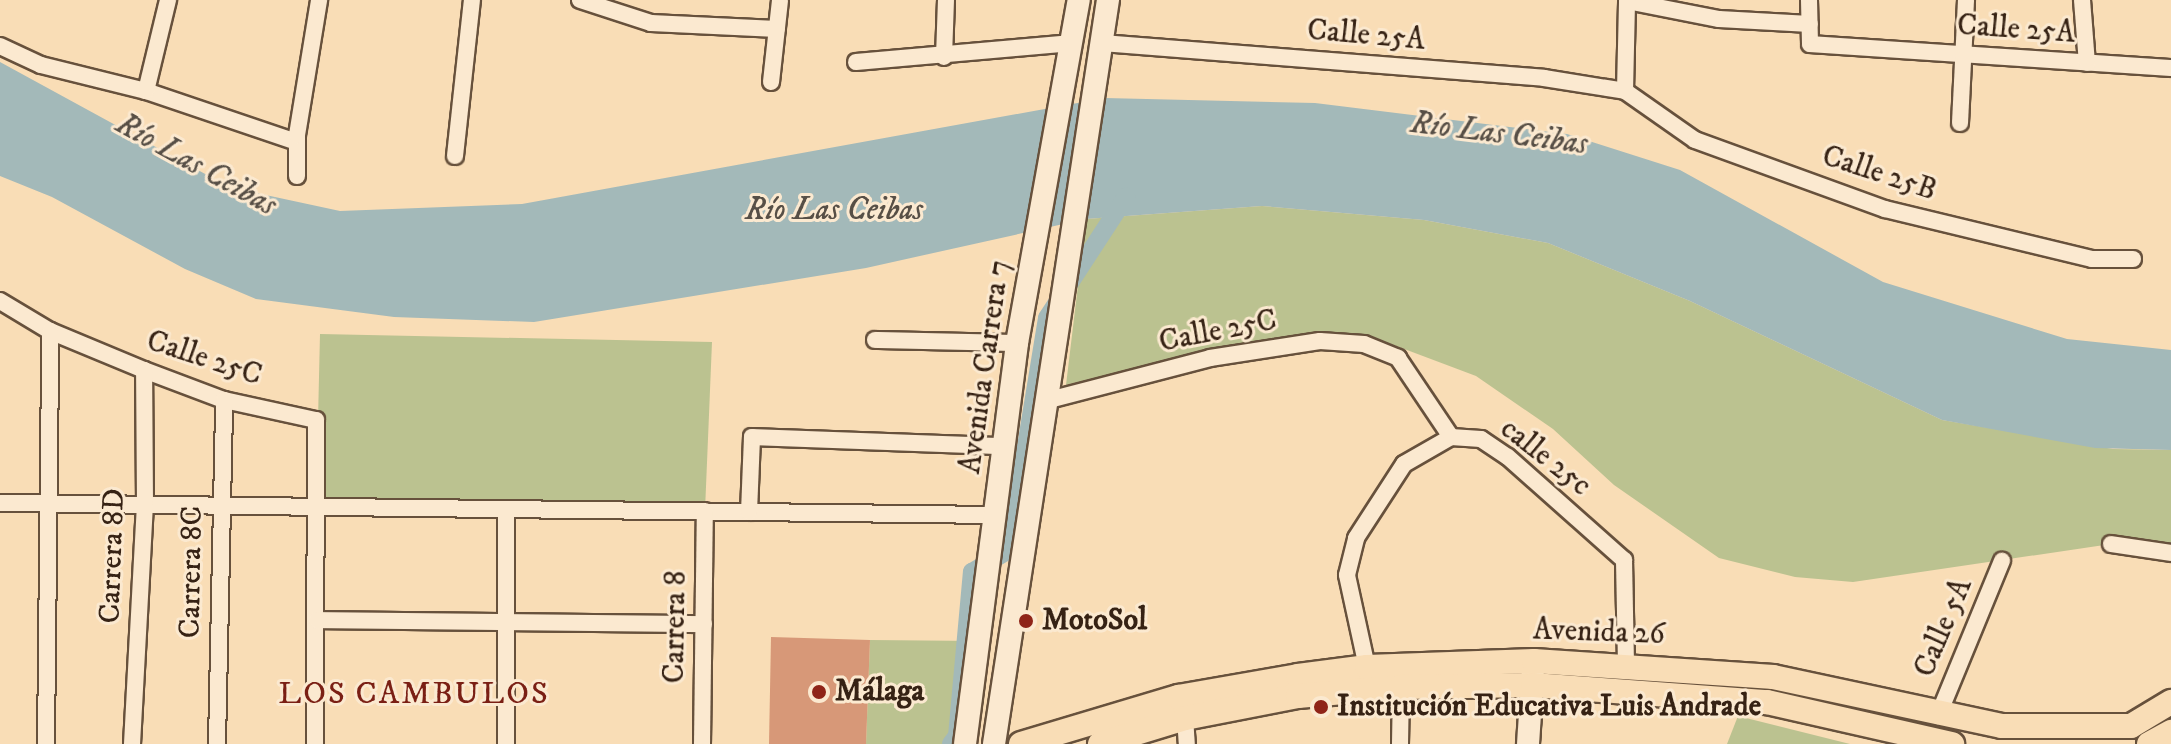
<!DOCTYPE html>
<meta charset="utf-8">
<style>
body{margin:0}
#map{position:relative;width:2171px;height:744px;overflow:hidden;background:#f9ddb6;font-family:"IM FELL DW Pica",serif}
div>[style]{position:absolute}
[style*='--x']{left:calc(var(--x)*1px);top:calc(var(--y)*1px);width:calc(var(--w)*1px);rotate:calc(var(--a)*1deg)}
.green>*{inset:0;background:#bbc290}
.water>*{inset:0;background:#a3b9b9}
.canal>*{height:18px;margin:-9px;padding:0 9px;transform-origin:9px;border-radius:9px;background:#a3b9b9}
.building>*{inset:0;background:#d79878}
.roads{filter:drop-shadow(2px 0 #67513c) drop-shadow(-2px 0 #67513c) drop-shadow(0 2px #67513c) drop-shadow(0 -2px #67513c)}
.street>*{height:16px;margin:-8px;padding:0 8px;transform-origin:8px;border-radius:8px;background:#fbe9d0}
.secondary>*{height:22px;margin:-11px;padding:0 11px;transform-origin:11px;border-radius:11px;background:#fbe9d0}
.primary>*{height:24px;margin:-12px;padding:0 12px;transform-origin:12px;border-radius:12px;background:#f9ddb6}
.dots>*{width:22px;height:22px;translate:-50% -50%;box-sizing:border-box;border:4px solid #fbe9d0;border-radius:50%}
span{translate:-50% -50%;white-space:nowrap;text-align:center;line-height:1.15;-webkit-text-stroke:6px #fbe9d0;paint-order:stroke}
.street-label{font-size:30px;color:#362214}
.poi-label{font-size:30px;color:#362214;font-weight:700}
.left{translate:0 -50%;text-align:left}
.water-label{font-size:32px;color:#574f46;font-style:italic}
.neighbourhood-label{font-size:32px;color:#7a1f14;letter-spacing:2px}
</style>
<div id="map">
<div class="green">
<i style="clip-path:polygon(1262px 206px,1424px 220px,1548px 243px,1690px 301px,1942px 420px,2113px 449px,2171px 450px,2171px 553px,2111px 544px,1853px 582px,1795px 577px,1719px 558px,1614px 485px,1553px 429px,1476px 376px,1391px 344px,1343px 335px,1212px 349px,1066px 385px,1086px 219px)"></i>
<i style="clip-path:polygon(320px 334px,712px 342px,705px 511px,316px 506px)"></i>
<i style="clip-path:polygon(870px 640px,978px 641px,965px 744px,866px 744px)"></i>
<i style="clip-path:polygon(1738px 716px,1850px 744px,1727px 744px)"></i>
</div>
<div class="water">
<i style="clip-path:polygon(0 62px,229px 187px,340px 211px,522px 204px,1105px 98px,1315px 103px,1567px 134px,1680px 170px,1883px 282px,2067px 339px,2171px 350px,2171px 450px,2095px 448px,1942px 420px,1690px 301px,1548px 243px,1424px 220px,1262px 206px,1086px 219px,866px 268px,534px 322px,394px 317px,256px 299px,185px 269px,52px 197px,0 176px)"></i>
</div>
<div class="canal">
<i style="--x:951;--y:744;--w:10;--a:-53"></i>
<i style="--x:957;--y:736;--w:165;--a:-84.8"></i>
<i style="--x:972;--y:572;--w:43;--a:-30.7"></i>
<i style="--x:1009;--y:550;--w:235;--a:-80.7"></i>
<i style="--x:1047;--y:318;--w:145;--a:-56.9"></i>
</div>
<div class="building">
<i style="clip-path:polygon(771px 637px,870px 640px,866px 744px,769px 744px)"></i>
</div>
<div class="roads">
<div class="street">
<i style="--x:580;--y:0;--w:75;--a:17.9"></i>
<i style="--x:651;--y:23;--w:126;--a:2.7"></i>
<i style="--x:1809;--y:0;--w:44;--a:88.7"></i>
<i style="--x:1810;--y:44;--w:362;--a:3.8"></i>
<i style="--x:2082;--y:0;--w:63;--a:85.5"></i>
<i style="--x:1627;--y:1;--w:94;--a:11.1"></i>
<i style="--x:1719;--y:19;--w:91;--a:3.1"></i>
<i style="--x:1102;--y:43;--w:443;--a:4.5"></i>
<i style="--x:1544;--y:78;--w:82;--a:9.1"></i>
<i style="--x:1625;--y:91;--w:85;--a:35"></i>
<i style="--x:1695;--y:140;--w:202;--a:20"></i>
<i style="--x:1885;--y:209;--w:213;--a:13.6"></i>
<i style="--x:2092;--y:259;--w:41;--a:0"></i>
<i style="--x:0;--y:46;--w:45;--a:24.9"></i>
<i style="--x:41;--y:65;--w:108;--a:13.9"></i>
<i style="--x:146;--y:91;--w:159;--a:18.7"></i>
<i style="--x:944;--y:57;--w:57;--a:-88"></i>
<i style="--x:856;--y:62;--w:217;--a:-5"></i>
<i style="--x:771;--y:82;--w:82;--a:-83.7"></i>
<i style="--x:146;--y:91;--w:94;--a:-76.4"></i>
<i style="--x:1625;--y:91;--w:91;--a:-88.7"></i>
<i style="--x:1960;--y:123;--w:123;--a:-87.2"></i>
<i style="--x:455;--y:156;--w:157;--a:-83.8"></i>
<i style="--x:297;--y:176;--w:41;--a:-90"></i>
<i style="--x:297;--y:135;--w:137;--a:-80.7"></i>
<i style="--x:0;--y:301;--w:58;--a:31"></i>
<i style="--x:50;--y:331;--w:102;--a:22.5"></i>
<i style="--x:144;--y:370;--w:85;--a:20.6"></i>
<i style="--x:224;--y:400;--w:94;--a:12.3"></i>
<i style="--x:316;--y:420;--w:324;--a:90.2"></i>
<i style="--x:875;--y:340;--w:142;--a:1.2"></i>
<i style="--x:1049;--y:400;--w:166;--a:-14.6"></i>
<i style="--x:1210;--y:358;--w:111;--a:-8.8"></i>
<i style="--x:1320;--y:341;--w:44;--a:3.9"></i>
<i style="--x:1364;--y:344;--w:37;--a:22"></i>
<i style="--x:1398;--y:358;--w:95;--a:56.1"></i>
<i style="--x:0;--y:503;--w:995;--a:0.69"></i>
<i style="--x:749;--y:512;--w:75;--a:-87.7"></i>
<i style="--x:752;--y:437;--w:251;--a:2.1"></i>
<i style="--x:2111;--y:544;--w:61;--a:8.5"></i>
<i style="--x:317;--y:620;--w:387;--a:0.6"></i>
<i style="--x:1367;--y:667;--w:94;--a:-102.3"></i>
<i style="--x:1347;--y:575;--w:38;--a:-76"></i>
<i style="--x:1356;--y:538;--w:88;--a:-57"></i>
<i style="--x:1404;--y:464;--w:54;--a:-29.9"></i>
<i style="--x:1451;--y:437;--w:30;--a:4"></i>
<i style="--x:1481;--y:439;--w:32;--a:34"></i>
<i style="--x:1508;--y:457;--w:155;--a:41.6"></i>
<i style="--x:1624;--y:560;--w:104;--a:88.9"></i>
<i style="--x:1938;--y:716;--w:168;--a:-67.6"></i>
<i style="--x:1185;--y:718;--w:26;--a:86"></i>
<i style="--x:46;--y:744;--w:413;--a:-89.4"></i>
<i style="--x:132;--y:744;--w:241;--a:-86.9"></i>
<i style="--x:145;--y:503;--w:133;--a:-90.4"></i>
<i style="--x:217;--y:744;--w:344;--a:-88.8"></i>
<i style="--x:506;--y:744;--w:235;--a:-90"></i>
<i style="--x:702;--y:744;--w:233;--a:-89.3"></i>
<i style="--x:1400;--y:744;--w:57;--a:-89"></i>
</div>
<div class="secondary">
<i style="--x:965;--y:744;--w:404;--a:-82.6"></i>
<i style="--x:1017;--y:343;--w:349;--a:-79.8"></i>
<i style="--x:994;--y:744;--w:753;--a:-81.29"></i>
<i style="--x:1528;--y:744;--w:75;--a:-86.2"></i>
</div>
<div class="primary">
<i style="--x:1021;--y:744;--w:164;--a:-16.7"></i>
<i style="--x:1178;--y:697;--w:122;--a:-9.9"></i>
<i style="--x:1298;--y:676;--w:70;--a:-7.4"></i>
<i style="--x:1367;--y:667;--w:167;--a:-2.1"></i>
<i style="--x:1534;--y:661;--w:240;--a:3.8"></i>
<i style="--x:1773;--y:677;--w:234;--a:12.1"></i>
<i style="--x:2002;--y:726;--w:129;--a:0"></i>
<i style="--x:2131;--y:726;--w:47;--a:-31"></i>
<i style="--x:1100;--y:744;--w:89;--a:-17"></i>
<i style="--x:1185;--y:718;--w:115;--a:-11"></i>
<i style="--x:1298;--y:696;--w:103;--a:-5"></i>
<i style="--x:1401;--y:687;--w:132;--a:-0.9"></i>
<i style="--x:1533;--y:685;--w:235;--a:4.2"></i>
<i style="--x:1767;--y:702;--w:190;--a:12.8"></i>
<i style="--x:2149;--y:744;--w:25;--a:-29"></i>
</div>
</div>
<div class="dots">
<i style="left:1026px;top:621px;background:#8f2418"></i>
<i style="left:819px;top:692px;background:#8f2418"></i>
<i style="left:1321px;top:707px;background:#8f2418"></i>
</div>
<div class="street-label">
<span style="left:2016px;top:30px;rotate:4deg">Calle 25A</span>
<span style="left:1366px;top:36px;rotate:5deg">Calle 25A</span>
<span style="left:1879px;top:174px;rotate:18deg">Calle 25B</span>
<span style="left:1218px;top:332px;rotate:-11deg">Calle 25C</span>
<span style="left:204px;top:359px;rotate:18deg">Calle 25C</span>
<span style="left:986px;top:367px;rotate:-82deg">Avenida Carrera 7</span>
<span style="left:1545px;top:458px;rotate:38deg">calle 25c</span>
<span style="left:113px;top:556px;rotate:-88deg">Carrera 8D</span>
<span style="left:192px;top:572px;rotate:-89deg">Carrera 8C</span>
<span style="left:676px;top:627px;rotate:-89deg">Carrera 8</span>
<span style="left:1944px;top:628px;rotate:-67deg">Calle 5A</span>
<span style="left:1599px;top:633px;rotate:2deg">Avenida 26</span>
</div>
<div class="poi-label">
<span class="left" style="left:1042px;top:621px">MotoSol</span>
<span class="left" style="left:835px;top:692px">Málaga</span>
<span class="left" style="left:1337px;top:707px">Institución Educativa Luis Andrade</span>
</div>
<div class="water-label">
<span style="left:1499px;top:134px;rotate:7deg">Río Las Ceibas</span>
<span style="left:196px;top:165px;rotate:29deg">Río Las Ceibas</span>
<span style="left:834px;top:210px">Río Las Ceibas</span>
</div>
<div class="neighbourhood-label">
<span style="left:414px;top:694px">LOS CAMBULOS</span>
</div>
</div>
